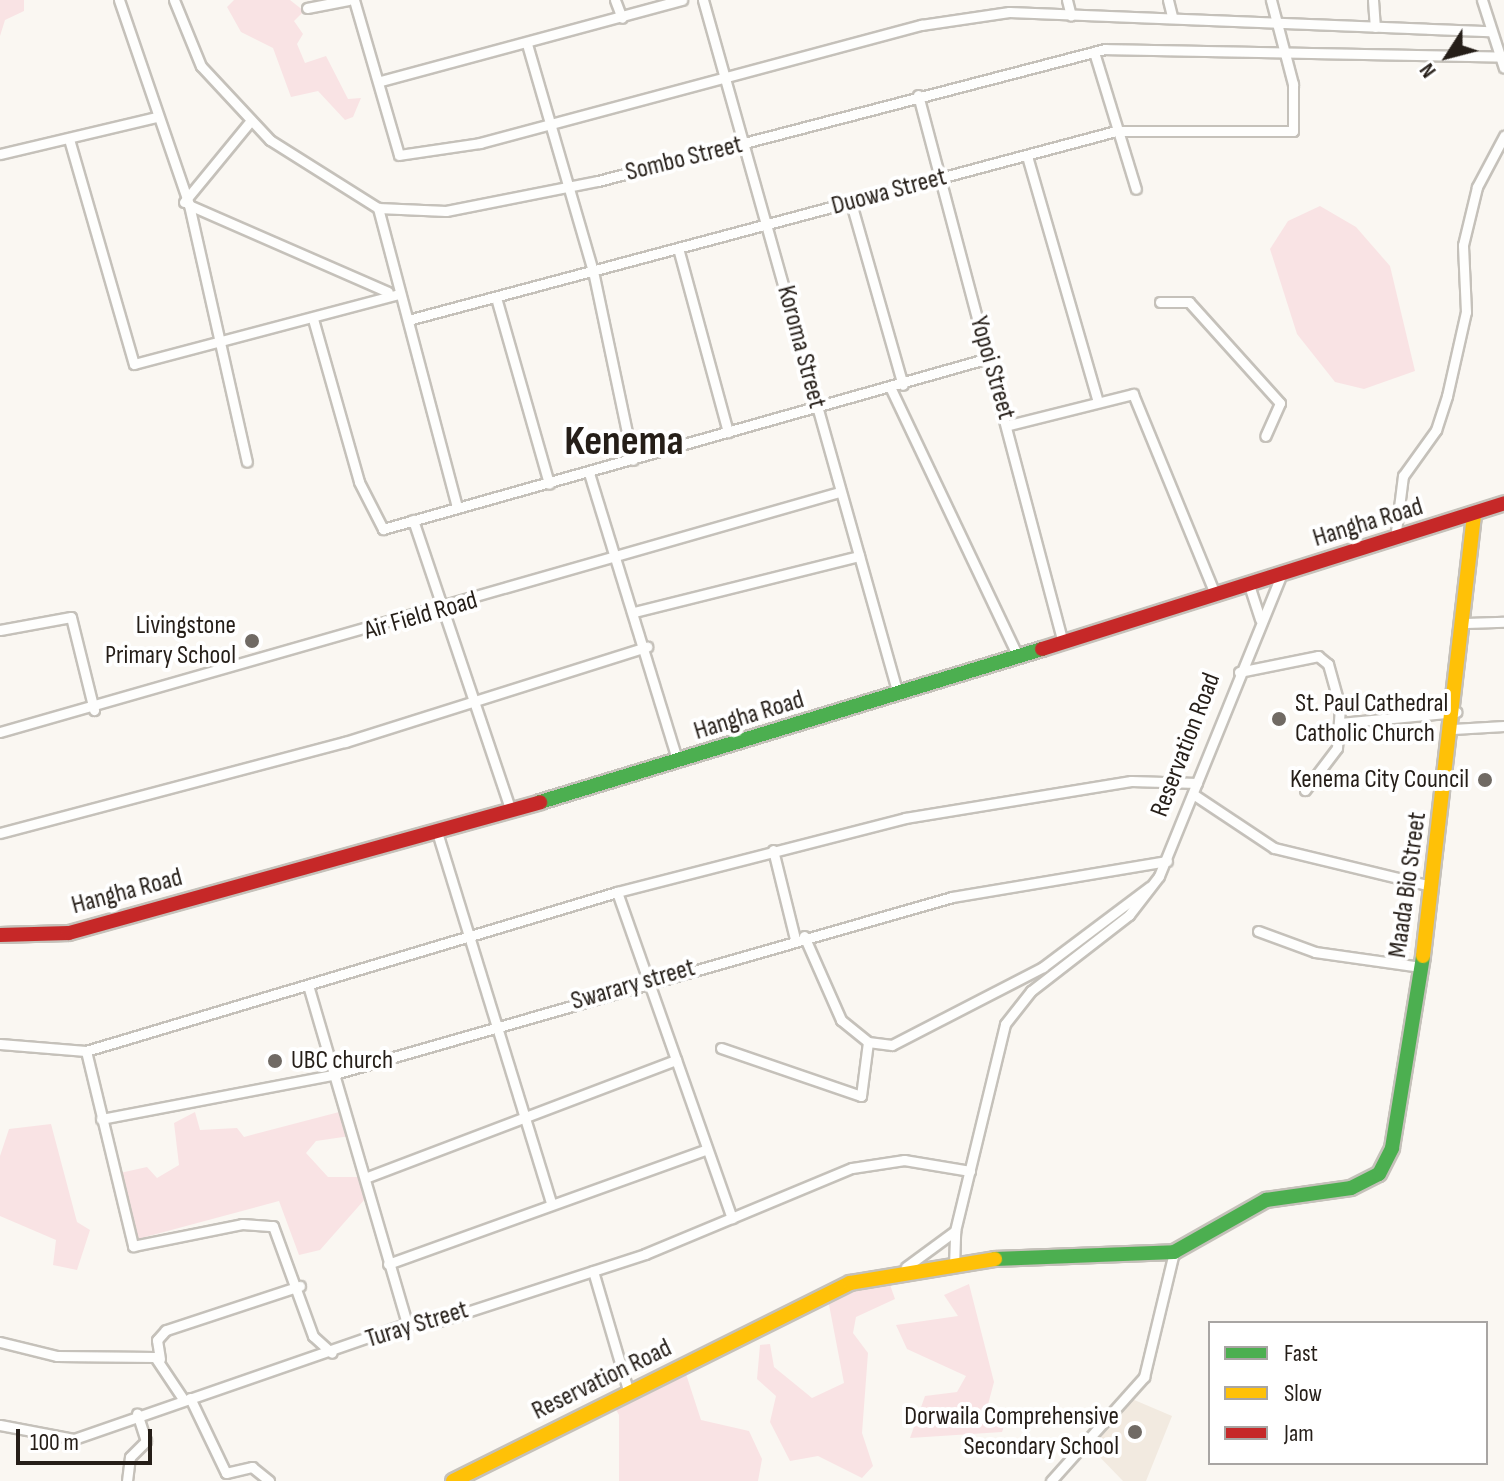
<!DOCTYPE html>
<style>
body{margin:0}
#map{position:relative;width:1504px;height:1481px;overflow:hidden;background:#faf7f2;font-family:"Sofia Sans Condensed",sans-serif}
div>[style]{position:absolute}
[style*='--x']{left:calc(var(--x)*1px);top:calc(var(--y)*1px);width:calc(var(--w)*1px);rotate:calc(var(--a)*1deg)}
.built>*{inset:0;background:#f2eae0}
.green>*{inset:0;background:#f9e3e4}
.roads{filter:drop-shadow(2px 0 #c5c1ba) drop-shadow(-2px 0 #c5c1ba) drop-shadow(0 2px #c5c1ba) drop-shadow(0 -2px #c5c1ba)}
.street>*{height:9px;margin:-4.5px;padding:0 4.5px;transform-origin:4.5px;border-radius:4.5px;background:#fefefd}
.fast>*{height:14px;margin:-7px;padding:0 7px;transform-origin:7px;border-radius:7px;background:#4caf50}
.slow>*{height:14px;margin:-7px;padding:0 7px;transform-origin:7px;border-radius:7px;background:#ffc107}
.jam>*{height:14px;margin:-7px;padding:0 7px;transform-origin:7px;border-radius:7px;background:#c62828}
.dots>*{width:22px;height:22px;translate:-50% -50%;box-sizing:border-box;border:4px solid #fff;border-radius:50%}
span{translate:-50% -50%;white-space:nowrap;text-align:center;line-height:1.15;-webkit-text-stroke:8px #fff;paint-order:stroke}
.street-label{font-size:26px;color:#251e18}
.poi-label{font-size:26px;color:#251e18}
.right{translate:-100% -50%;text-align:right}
.left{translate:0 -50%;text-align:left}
.town-label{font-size:42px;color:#251e18;font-weight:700}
.legend{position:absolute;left:1208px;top:1321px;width:280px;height:144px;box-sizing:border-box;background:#fff;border:2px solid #a8a5a3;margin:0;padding:10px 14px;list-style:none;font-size:24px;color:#251e18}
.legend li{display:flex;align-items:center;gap:16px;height:40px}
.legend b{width:40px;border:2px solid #a8a5a3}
.north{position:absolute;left:1408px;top:16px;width:80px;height:80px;-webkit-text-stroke:6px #fff;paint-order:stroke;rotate:234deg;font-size:22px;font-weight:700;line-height:32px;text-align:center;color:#251e18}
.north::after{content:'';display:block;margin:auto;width:28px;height:36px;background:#251e18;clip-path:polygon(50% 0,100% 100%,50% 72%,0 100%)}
.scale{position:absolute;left:16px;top:1429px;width:136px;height:36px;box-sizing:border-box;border:4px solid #251e18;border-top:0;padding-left:10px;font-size:24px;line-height:28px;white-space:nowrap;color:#251e18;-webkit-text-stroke:6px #fff;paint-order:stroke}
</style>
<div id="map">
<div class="built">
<i style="clip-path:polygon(1132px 1399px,1172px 1416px,1146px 1481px,1123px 1481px,1091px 1448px)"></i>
</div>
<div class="green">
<i style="clip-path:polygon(0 0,24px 0,24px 11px,5px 20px,0 36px)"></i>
<i style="clip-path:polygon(234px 0,290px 0,304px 11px,294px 21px,303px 34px,297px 44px,305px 63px,326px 56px,348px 99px,361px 98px,353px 117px,345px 120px,318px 91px,291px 97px,273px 48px,241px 32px,227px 7px)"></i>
<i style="clip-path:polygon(1320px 206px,1356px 227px,1390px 266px,1415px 371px,1364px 389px,1335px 382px,1297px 334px,1270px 249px,1288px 221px)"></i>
<i style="clip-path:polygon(343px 1111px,350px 1136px,316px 1141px,306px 1153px,328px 1177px,362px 1177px,365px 1199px,320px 1250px,299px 1255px,279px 1201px,134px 1240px,120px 1173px,147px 1167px,157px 1178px,179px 1165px,174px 1123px,195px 1112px,200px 1130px,237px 1128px,244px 1137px)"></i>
<i style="clip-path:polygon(51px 1124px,77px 1222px,90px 1230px,77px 1270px,53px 1265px,56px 1240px,0 1216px,0 1156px,9px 1129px)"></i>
<i style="clip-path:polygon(888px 1279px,895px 1299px,856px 1317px,853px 1333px,868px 1353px,862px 1433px,873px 1466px,862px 1478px,818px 1456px,790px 1461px,770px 1422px,776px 1396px,757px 1379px,760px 1345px,770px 1344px,774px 1367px,812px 1398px,844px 1383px,826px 1289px)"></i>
<i style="clip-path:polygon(969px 1284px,994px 1382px,986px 1412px,1007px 1418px,1002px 1432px,910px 1438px,925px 1396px,957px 1392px,966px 1376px,907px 1349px,896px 1325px,958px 1316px,944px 1295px)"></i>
<i style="clip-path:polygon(685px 1371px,701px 1420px,749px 1431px,762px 1459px,758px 1481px,619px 1481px,619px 1415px,608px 1395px)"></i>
</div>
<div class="roads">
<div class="street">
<i style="--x:119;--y:0;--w:217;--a:71.1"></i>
<i style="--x:189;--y:205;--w:263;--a:77.3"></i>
<i style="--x:174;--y:0;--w:71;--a:67.8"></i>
<i style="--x:201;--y:66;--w:101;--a:47"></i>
<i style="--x:270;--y:140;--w:128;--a:32.2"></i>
<i style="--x:378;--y:208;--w:68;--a:2.5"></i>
<i style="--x:446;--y:211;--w:155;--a:-11.2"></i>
<i style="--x:598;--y:181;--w:524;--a:-14.59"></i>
<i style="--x:1105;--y:49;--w:399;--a:1.1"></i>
<i style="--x:354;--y:0;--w:161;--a:73.8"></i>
<i style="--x:399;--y:155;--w:82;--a:-8.4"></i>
<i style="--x:480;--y:143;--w:457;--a:-15"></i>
<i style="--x:921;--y:25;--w:89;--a:-8.4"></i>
<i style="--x:1009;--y:12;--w:481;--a:2.3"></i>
<i style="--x:615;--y:0;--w:19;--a:69"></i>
<i style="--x:703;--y:0;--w:721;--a:74.31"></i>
<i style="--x:1067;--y:0;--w:16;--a:76"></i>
<i style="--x:1168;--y:0;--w:16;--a:76"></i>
<i style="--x:1373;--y:0;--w:27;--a:86"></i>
<i style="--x:1482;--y:0;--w:71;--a:72.1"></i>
<i style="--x:307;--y:8;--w:42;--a:-11"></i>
<i style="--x:527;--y:44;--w:236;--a:73.8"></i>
<i style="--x:593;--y:271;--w:193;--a:78.1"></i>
<i style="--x:1094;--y:52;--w:143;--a:73"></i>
<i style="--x:381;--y:81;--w:312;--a:-15.1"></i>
<i style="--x:918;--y:95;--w:567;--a:75.18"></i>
<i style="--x:69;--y:139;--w:234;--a:73.9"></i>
<i style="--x:134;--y:364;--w:274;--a:-14.8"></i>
<i style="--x:0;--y:154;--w:161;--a:-13.3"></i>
<i style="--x:1027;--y:156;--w:256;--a:73.9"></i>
<i style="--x:184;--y:202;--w:102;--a:-50.6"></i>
<i style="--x:851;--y:203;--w:189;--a:74.1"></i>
<i style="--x:189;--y:205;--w:217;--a:23.6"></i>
<i style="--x:378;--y:208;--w:310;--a:75.2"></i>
<i style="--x:678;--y:248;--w:191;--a:74.8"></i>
<i style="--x:497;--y:301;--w:190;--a:74.1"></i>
<i style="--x:1160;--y:302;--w:29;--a:0"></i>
<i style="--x:1189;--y:302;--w:136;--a:48"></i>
<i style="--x:1280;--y:403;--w:36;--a:114"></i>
<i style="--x:313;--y:319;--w:169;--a:74.2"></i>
<i style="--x:359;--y:482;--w:53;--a:62.9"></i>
<i style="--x:383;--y:529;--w:630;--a:-15.76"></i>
<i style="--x:408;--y:320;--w:733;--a:-14.95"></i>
<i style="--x:1116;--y:131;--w:177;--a:0"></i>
<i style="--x:1293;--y:131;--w:47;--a:-90"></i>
<i style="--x:1293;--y:84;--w:87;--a:-104.7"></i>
<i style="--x:891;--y:389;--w:296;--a:64.6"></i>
<i style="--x:1009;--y:425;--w:128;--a:-14"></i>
<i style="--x:1133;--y:394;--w:218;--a:67.7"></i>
<i style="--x:589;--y:473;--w:302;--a:72.9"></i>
<i style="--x:413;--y:520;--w:302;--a:71.4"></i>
<i style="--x:1395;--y:539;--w:64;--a:-82.8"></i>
<i style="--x:1403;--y:476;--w:57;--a:-54.3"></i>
<i style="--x:1436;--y:430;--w:36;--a:-72"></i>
<i style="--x:1447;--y:396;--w:86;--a:-77.3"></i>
<i style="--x:1466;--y:312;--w:67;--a:-92.6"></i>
<i style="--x:1463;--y:245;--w:60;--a:-76.4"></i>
<i style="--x:1477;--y:187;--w:58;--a:-62.1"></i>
<i style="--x:1249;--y:585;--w:36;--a:72"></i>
<i style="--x:634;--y:612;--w:232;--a:-14"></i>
<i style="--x:1466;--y:623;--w:38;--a:-2"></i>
<i style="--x:0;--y:630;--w:72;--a:-10.4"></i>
<i style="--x:71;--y:617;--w:96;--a:76.1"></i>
<i style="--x:1239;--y:672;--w:81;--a:-11.4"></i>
<i style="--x:1318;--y:656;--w:13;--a:39"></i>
<i style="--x:1328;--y:664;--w:45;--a:74.4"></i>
<i style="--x:1340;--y:707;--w:41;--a:94.2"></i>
<i style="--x:1337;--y:748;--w:53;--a:127.3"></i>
<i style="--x:1340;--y:723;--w:117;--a:-5.4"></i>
<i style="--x:1453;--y:729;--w:51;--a:-3.4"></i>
<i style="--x:0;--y:732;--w:873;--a:-15.96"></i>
<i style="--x:1193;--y:794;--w:97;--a:33.7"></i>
<i style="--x:1274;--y:848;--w:162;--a:13.6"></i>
<i style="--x:437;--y:832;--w:388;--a:72.9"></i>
<i style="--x:0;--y:833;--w:357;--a:-14.8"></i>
<i style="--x:345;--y:742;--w:317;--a:-17.5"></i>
<i style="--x:773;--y:850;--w:92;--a:76.1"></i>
<i style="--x:617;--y:892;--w:346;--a:70.6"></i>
<i style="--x:1258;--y:931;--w:61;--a:20.2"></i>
<i style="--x:1315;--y:952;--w:107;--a:8.1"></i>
<i style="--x:804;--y:936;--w:92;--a:66.2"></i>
<i style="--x:841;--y:1020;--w:35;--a:39"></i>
<i style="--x:868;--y:1042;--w:24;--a:7"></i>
<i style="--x:892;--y:1045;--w:170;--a:-27.3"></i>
<i style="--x:1043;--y:967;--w:133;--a:-37"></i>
<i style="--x:308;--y:985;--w:353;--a:73.7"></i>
<i style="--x:0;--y:1044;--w:86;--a:4.7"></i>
<i style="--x:86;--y:1051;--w:554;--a:-16.67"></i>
<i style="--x:617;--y:892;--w:297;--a:-14.4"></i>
<i style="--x:905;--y:818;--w:229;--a:-9.3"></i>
<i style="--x:1131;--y:781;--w:66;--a:1.7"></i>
<i style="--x:721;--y:1048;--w:148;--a:18.9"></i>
<i style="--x:861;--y:1096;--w:54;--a:-82.6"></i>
<i style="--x:86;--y:1051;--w:201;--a:76.4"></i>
<i style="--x:133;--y:1246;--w:111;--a:-11.4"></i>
<i style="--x:242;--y:1224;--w:31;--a:4"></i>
<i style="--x:273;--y:1226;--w:117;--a:70"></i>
<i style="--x:313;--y:1336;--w:25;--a:42"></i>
<i style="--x:101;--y:1119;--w:234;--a:-10.8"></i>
<i style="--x:331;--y:1075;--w:646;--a:-15.99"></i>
<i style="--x:952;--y:897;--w:218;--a:-9.5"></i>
<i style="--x:365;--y:1178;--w:333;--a:-20.8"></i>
<i style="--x:388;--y:1264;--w:339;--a:-19.8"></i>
<i style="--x:954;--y:1266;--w:35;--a:-88"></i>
<i style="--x:955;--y:1231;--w:213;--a:-76.4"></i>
<i style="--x:1005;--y:1024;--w:42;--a:-51.8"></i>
<i style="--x:1031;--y:991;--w:124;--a:-37.8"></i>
<i style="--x:1129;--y:915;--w:49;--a:-52.4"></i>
<i style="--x:1159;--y:876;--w:325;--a:-67.9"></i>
<i style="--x:906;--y:1267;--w:61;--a:-36.3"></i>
<i style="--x:593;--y:1271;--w:127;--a:73.6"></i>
<i style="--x:0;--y:1342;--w:59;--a:13.8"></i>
<i style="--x:57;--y:1356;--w:98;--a:0.6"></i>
<i style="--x:155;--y:1357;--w:50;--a:56.3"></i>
<i style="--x:160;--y:1359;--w:19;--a:-99"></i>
<i style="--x:157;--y:1340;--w:13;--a:-48"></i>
<i style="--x:166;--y:1330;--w:141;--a:-18.2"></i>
<i style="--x:190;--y:1398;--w:83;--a:64.4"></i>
<i style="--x:226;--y:1473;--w:27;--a:-13"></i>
<i style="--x:252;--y:1467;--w:22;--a:39"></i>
<i style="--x:0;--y:1425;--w:75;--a:10.7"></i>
<i style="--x:74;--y:1439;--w:352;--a:-19.1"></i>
<i style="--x:407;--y:1324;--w:32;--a:-5"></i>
<i style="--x:439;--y:1321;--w:217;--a:-18"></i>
<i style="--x:645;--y:1254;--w:224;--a:-22.6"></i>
<i style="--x:852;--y:1168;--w:53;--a:-8.7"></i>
<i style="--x:904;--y:1160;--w:67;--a:9.5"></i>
<i style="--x:127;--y:1481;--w:24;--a:-83"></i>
<i style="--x:130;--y:1457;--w:23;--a:-45"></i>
<i style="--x:146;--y:1441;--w:29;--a:-108"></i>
<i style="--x:1051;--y:1481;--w:140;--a:-48.2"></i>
<i style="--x:1144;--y:1377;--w:129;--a:-76.5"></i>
</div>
<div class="fast">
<i style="--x:540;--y:802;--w:525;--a:-16.95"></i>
<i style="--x:995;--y:1259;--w:179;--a:-2.2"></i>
<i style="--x:1174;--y:1252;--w:106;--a:-29.5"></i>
<i style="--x:1266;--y:1200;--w:86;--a:-8"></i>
<i style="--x:1351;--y:1188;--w:31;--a:-27"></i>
<i style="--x:1379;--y:1174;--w:29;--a:-63"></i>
<i style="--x:1392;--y:1148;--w:194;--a:-80.8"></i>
</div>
<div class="slow">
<i style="--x:1423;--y:956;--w:443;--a:-83.4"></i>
<i style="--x:453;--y:1481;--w:444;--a:-26.5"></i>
<i style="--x:850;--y:1283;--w:147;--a:-9.4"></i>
</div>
<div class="jam">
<i style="--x:1042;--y:649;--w:485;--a:-17.5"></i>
<i style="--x:0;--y:935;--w:69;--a:-1.7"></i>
<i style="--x:69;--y:933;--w:489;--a:-15.5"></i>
</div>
</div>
<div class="dots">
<i style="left:252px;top:641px;background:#706a64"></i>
<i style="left:1279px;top:719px;background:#706a64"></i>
<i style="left:1485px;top:780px;background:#706a64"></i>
<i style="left:275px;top:1061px;background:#706a64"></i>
<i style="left:1135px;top:1432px;background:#706a64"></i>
</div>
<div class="street-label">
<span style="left:684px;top:159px;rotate:-14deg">Sombo Street</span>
<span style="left:889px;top:192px;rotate:-15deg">Duowa Street</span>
<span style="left:801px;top:347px;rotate:75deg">Koroma Street</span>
<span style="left:992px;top:368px;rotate:74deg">Yopoi Street</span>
<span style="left:1368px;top:523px;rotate:-17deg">Hangha Road</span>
<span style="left:421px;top:616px;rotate:-16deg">Air Field Road</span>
<span style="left:749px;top:716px;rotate:-17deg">Hangha Road</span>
<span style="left:1186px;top:745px;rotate:-69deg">Reservation Road</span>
<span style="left:1408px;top:885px;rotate:-82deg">Maada Bio Street</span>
<span style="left:127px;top:892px;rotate:-15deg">Hangha Road</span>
<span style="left:633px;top:985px;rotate:-16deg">Swarary street</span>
<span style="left:417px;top:1325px;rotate:-17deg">Turay Street</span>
<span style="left:602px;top:1380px;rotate:-26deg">Reservation Road</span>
</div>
<div class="poi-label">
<span class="right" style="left:236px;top:641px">Livingstone<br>Primary School</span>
<span class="left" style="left:1295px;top:719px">St. Paul Cathedral<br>Catholic Church</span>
<span class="right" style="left:1469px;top:780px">Kenema City Council</span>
<span class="left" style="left:291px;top:1061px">UBC church</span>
<span class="right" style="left:1119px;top:1432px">Dorwaila Comprehensive<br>Secondary School</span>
</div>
<div class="town-label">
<span style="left:624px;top:442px">Kenema</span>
</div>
<ul class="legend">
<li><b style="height:10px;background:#4caf50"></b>Fast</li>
<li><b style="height:10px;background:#ffc107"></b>Slow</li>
<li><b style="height:10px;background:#c62828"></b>Jam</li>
</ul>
<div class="north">N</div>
<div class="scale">100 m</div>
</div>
